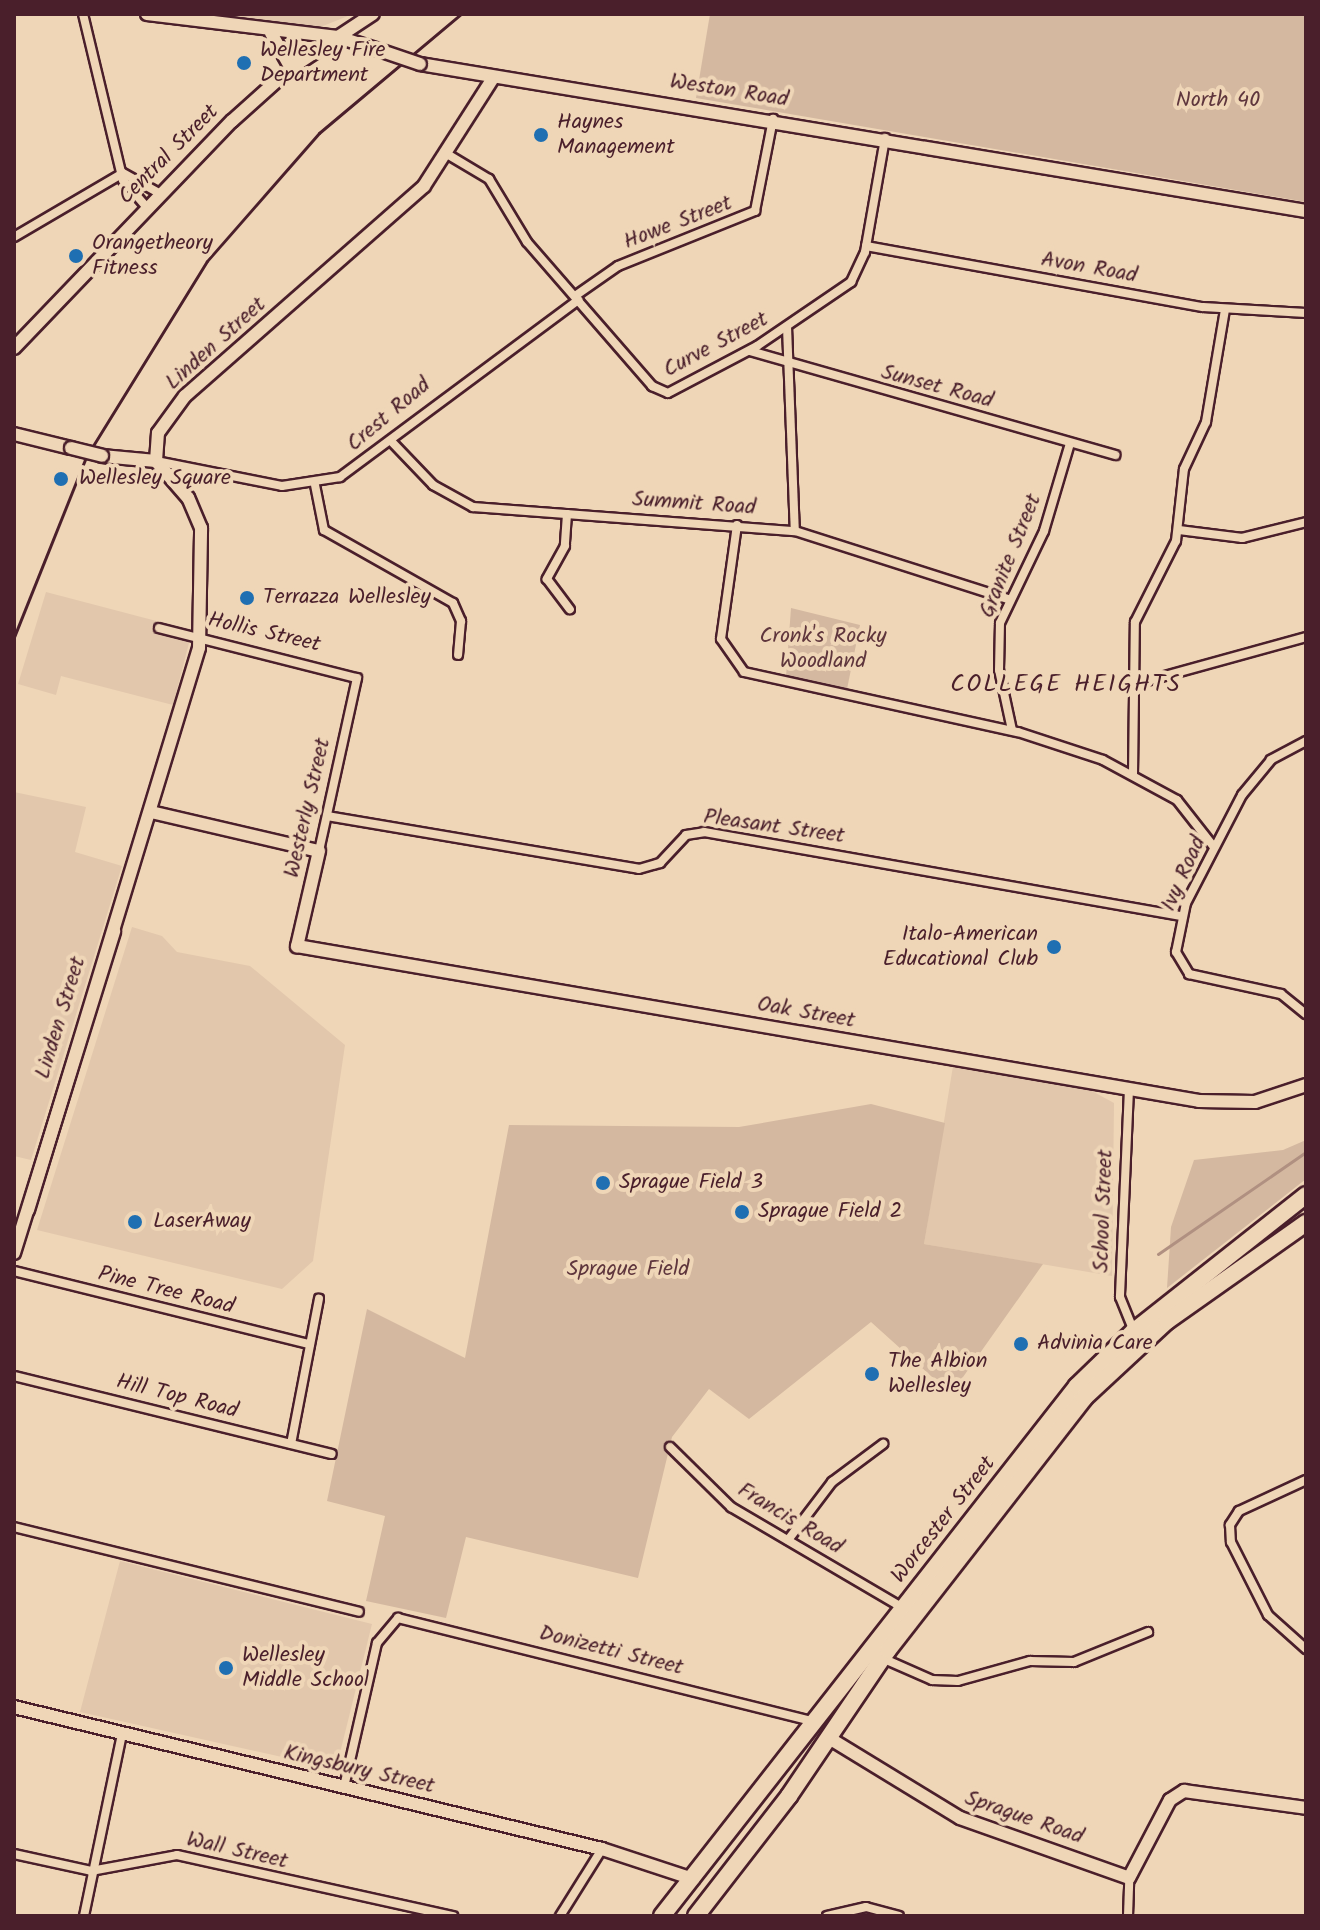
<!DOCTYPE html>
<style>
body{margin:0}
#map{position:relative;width:1320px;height:1930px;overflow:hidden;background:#efd6b7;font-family:Kalam,sans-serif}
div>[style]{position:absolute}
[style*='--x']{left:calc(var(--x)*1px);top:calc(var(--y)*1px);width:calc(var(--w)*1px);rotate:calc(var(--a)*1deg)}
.built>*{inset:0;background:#e2c7ac}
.green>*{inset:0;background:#d4b8a0}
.stream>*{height:3px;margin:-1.5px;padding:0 1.5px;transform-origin:1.5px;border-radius:1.5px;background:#b09081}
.roads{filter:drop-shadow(2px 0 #4a1f2b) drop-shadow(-2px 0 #4a1f2b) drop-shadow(0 2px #4a1f2b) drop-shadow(0 -2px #4a1f2b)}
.street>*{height:8px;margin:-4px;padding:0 4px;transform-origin:4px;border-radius:4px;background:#efd6b7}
.secondary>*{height:12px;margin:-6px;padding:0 6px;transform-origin:6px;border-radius:6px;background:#efd6b7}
.highway>*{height:16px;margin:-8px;padding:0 8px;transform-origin:8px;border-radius:8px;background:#efd6b7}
.rail>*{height:3px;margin:-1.5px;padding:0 1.5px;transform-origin:1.5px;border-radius:1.5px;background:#4a1f2b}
.bridges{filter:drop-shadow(2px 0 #4a1f2b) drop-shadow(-2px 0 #4a1f2b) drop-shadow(0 2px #4a1f2b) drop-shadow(0 -2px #4a1f2b)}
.secondary-bridge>*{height:12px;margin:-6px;padding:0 6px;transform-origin:6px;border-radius:6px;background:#efd6b7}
.dots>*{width:22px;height:22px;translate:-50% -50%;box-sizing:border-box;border:4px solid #efd6b7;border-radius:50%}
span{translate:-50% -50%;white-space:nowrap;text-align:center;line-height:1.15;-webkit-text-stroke:8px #efd6b7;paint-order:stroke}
.poi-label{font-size:22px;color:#4a1f2b}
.left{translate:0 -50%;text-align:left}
.right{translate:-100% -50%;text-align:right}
.street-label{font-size:22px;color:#4a1f2b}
.park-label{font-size:22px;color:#5f363d}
.neighbourhood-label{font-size:24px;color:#4a1f2b;letter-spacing:2px}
.frame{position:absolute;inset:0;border:16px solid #4a1f2b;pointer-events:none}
</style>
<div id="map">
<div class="built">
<i style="clip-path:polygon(213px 14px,353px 14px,313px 30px)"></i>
<i style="clip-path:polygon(46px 592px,164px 623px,161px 631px,190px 639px,173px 705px,61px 676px,56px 695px,18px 684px)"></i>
<i style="clip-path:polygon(14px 792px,86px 807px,75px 852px,122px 866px,31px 1160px,14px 1156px)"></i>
<i style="clip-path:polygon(132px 927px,162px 936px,177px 952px,250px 966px,345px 1045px,313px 1261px,282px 1289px,37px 1230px)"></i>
<i style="clip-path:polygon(953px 1066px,1090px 1090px,1114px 1103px,1112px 1276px,924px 1244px)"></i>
<i style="clip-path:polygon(120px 1561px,372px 1624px,336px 1769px,80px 1712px)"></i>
</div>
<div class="green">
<i style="clip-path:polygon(710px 14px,1306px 14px,1306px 202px,696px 98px)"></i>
<i style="clip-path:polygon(791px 608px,860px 625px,847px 689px,786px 677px)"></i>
<i style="clip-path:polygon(871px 1104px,945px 1123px,924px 1244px,1043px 1264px,951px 1394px,871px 1322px,749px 1419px,709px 1389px,672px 1437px,638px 1578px,466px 1537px,446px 1618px,366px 1601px,385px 1516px,327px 1501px,367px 1309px,465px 1358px,509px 1125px,739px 1127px)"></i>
<i style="clip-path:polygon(1306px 1140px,1306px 1179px,1167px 1288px,1171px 1227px,1194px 1160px,1283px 1150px)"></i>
</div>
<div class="stream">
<i style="--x:1158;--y:1254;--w:180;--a:-34.6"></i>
</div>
<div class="roads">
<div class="street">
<i style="--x:83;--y:14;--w:171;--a:76.5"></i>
<i style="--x:123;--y:180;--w:33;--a:49"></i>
<i style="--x:447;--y:154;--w:49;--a:30.8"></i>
<i style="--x:489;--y:179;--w:74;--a:58.9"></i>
<i style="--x:527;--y:242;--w:191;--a:49"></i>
<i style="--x:652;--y:386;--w:17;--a:24"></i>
<i style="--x:668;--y:393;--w:101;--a:-27.8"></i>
<i style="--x:757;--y:346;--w:114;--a:-34.2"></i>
<i style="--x:851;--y:282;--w:33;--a:-65"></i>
<i style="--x:865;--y:252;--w:116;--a:-80"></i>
<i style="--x:123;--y:173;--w:39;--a:29"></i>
<i style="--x:14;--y:237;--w:126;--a:-30.4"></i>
<i style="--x:866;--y:246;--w:342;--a:10.3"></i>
<i style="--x:1203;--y:307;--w:103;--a:3.3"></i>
<i style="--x:575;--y:296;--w:52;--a:-34.9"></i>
<i style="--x:618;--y:266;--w:148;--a:-21.9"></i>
<i style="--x:755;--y:211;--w:94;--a:-78.9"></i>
<i style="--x:787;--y:327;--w:204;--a:87.8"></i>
<i style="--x:750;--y:351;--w:380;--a:15.9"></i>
<i style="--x:391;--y:441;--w:61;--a:46.3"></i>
<i style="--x:433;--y:485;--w:46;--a:28.8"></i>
<i style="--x:473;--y:507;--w:323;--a:4.3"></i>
<i style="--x:795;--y:531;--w:224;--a:17.7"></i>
<i style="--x:156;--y:461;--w:128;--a:11.2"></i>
<i style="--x:282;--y:486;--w:59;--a:-8.8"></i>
<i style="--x:340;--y:477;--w:297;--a:-36.6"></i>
<i style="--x:315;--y:485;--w:46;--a:78.7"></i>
<i style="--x:324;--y:530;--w:148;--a:29.5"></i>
<i style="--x:453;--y:603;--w:20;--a:66"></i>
<i style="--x:461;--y:621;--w:34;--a:95"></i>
<i style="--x:567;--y:514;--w:32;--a:94"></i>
<i style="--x:565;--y:546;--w:38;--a:119"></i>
<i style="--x:547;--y:579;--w:38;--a:53"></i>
<i style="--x:737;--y:525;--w:115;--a:98"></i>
<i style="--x:721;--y:639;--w:40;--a:55.1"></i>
<i style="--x:744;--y:672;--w:280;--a:12.4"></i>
<i style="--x:1018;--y:732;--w:89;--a:18.2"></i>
<i style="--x:1103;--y:760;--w:84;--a:28.4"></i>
<i style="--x:1177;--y:800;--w:60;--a:51.8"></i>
<i style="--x:1179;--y:530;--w:64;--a:7.2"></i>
<i style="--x:1242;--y:538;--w:66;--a:-14"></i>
<i style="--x:159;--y:628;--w:204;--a:14.2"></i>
<i style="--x:357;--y:678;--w:177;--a:102.4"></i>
<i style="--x:1132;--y:685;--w:180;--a:-15.4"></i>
<i style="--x:1012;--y:730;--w:61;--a:-102.2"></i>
<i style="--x:999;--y:670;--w:47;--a:-88.8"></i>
<i style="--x:1000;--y:623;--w:102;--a:-64.4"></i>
<i style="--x:1044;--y:531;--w:92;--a:-73.5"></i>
<i style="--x:1306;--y:741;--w:40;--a:152"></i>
<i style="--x:1271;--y:760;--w:45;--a:129.6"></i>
<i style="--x:1242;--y:795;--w:122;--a:117.4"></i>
<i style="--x:1186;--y:903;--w:50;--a:101.5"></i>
<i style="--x:1176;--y:952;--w:26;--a:59"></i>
<i style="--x:1189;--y:974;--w:94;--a:12.3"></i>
<i style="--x:1281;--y:994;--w:32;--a:39"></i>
<i style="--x:1133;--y:775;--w:153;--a:-89.3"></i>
<i style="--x:1135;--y:622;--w:91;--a:-63.2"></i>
<i style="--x:1176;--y:541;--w:72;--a:-83.7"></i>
<i style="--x:1184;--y:469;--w:52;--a:-64.9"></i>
<i style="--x:1206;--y:422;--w:114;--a:-80.4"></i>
<i style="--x:327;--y:816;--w:316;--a:9.6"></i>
<i style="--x:639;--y:869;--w:22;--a:-16"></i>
<i style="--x:660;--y:863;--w:38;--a:-47"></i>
<i style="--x:686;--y:835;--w:18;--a:-9"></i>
<i style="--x:704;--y:832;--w:485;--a:10"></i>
<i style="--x:1129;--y:1089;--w:208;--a:92.5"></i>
<i style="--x:1120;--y:1297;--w:37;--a:68"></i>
<i style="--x:14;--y:1271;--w:305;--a:13.9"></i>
<i style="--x:14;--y:1376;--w:327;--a:13.8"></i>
<i style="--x:291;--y:1444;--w:148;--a:-79.1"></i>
<i style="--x:670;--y:1447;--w:86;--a:44.5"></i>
<i style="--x:731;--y:1507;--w:199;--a:30.4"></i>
<i style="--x:1306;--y:1480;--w:74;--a:155.2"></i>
<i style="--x:1239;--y:1511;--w:17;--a:123"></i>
<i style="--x:1230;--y:1525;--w:17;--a:87"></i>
<i style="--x:1231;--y:1542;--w:82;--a:63.1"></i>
<i style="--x:1268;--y:1615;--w:51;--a:41.8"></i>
<i style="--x:14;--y:1527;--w:355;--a:13.8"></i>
<i style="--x:788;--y:1540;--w:73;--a:-52.8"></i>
<i style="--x:832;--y:1482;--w:64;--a:-36.7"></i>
<i style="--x:882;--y:1658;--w:55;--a:23.7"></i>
<i style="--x:932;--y:1680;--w:26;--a:2"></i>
<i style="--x:958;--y:1681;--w:75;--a:-15.5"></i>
<i style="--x:1030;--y:1661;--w:44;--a:1.3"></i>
<i style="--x:1074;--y:1662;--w:80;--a:-22.1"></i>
<i style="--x:344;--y:1787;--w:148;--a:-77.1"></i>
<i style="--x:377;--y:1643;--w:33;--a:-50"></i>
<i style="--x:398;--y:1618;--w:431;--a:14"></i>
<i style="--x:14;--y:1854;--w:79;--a:12.4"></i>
<i style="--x:91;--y:1871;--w:87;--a:-10.5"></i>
<i style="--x:177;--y:1855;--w:283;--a:12.5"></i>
<i style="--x:84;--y:1916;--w:186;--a:-78.2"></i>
<i style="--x:560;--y:1916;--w:79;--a:-57.9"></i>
<i style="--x:827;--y:1916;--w:40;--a:-13"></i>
<i style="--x:866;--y:1907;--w:34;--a:15"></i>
<i style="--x:1128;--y:1916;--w:38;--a:-88"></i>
</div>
<div class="secondary">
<i style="--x:147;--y:14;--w:192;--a:6.9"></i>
<i style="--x:338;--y:37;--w:46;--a:17.7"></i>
<i style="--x:271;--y:33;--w:40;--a:60.3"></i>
<i style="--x:420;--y:64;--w:898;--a:9.42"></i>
<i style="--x:14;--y:348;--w:315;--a:-46.2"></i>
<i style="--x:232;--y:121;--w:79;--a:-41.9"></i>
<i style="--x:291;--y:68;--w:98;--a:-33.4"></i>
<i style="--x:14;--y:434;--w:59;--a:13.8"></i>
<i style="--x:102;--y:456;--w:54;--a:5.3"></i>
<i style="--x:151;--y:812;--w:172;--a:13.1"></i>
<i style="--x:319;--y:851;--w:98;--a:103"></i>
<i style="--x:297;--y:946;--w:915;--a:9.75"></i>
<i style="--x:1199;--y:1101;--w:56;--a:1"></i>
<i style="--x:1255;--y:1102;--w:54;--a:-18.4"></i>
<i style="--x:28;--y:1210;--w:587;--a:-73.08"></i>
<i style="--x:199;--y:648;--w:120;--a:-89"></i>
<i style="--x:201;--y:528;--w:33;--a:-113"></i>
<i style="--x:188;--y:498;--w:49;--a:-130.9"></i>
<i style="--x:156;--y:461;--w:28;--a:-86"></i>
<i style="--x:158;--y:433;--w:46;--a:-53.9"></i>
<i style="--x:185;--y:396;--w:318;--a:-41.3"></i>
<i style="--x:424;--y:186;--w:128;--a:-57.4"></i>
<i style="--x:14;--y:1253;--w:337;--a:-72.7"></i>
<i style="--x:14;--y:1707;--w:605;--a:13.58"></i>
<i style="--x:602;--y:1849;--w:96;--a:18.2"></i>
<i style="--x:829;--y:1738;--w:153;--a:31.4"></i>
<i style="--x:960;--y:1818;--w:179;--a:19.5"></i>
<i style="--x:1129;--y:1878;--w:88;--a:-62.3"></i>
<i style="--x:1170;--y:1800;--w:17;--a:-33"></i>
<i style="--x:1184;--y:1791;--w:123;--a:7.9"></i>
</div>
<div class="highway">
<i style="--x:662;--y:1916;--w:673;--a:-51.94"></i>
<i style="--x:1077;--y:1386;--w:79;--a:-44"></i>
<i style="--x:1134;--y:1331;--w:219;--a:-38.3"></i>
<i style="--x:696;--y:1916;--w:152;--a:-52.2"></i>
<i style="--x:789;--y:1796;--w:176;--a:-55.9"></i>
<i style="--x:888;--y:1650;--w:319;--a:-52.1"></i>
<i style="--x:1084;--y:1398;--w:113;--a:-42.9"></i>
<i style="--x:1167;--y:1321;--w:170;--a:-35.2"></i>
</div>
</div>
<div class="rail">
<i style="--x:14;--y:637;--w:194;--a:-68.2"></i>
<i style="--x:86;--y:457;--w:230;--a:-58.3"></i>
<i style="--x:207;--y:261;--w:170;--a:-48.8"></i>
<i style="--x:319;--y:133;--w:185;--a:-40"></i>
</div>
<div class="bridges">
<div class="secondary-bridge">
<i style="--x:382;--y:51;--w:40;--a:18.9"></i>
<i style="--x:71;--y:448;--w:32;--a:14"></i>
</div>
</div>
<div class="dots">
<i style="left:244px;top:63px;background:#1f6fb2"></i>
<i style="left:541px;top:135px;background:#1f6fb2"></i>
<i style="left:76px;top:256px;background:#1f6fb2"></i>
<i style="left:61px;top:479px;background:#1f6fb2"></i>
<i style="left:247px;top:598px;background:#1f6fb2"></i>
<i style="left:1054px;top:947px;background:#1f6fb2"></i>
<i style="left:603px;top:1183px;background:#1f6fb2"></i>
<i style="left:742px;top:1212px;background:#1f6fb2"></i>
<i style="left:135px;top:1222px;background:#1f6fb2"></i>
<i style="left:1021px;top:1344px;background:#1f6fb2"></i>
<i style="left:872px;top:1374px;background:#1f6fb2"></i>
<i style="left:226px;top:1668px;background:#1f6fb2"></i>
</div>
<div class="poi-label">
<span class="left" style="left:260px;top:63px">Wellesley Fire<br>Department</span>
<span class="left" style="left:557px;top:135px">Haynes<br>Management</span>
<span class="left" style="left:92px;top:256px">Orangetheory<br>Fitness</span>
<span class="left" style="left:79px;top:479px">Wellesley Square</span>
<span class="left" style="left:263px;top:598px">Terrazza Wellesley</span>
<span class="right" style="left:1038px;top:947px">Italo-American<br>Educational Club</span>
<span class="left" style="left:619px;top:1183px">Sprague Field 3</span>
<span class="left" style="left:758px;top:1212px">Sprague Field 2</span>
<span class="left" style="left:153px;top:1222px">LaserAway</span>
<span class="left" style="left:1037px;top:1344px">Advinia Care</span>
<span class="left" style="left:888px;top:1374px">The Albion<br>Wellesley</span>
<span class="left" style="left:242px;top:1668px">Wellesley<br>Middle School</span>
</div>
<div class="street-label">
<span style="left:729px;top:91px;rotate:9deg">Weston Road</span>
<span style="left:169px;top:155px;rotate:-45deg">Central Street</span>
<span style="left:678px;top:223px;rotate:-21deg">Howe Street</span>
<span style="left:1089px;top:268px;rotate:10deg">Avon Road</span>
<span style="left:216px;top:344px;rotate:-42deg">Linden Street</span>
<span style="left:716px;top:345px;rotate:-28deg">Curve Street</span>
<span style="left:937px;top:387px;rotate:15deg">Sunset Road</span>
<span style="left:389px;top:415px;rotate:-40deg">Crest Road</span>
<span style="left:694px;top:504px;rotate:4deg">Summit Road</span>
<span style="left:1011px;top:556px;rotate:-68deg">Granite Street</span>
<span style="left:264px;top:633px;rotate:13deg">Hollis Street</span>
<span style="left:308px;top:808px;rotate:-77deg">Westerly Street</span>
<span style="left:774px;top:827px;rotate:8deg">Pleasant Street</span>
<span style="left:1184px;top:874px;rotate:-66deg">Ivy Road</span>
<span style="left:806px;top:1013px;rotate:10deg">Oak Street</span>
<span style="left:61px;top:1018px;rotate:-73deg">Linden Street</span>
<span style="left:1104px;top:1211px;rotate:-88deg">School Street</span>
<span style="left:166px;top:1291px;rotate:14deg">Pine Tree Road</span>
<span style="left:177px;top:1397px;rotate:14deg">Hill Top Road</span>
<span style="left:790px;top:1519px;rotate:31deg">Francis Road</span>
<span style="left:944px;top:1520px;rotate:-52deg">Worcester Street</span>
<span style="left:611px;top:1651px;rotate:14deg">Donizetti Street</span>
<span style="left:359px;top:1770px;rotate:13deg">Kingsbury Street</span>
<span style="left:1024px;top:1818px;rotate:19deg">Sprague Road</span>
<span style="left:237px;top:1851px;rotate:13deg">Wall Street</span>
</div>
<div class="park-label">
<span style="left:1218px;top:101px">North 40</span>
<span style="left:823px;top:649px">Cronk's Rocky<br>Woodland</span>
<span style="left:628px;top:1270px">Sprague Field</span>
</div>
<div class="neighbourhood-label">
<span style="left:1066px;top:685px">COLLEGE HEIGHTS</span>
</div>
<div class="frame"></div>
</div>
